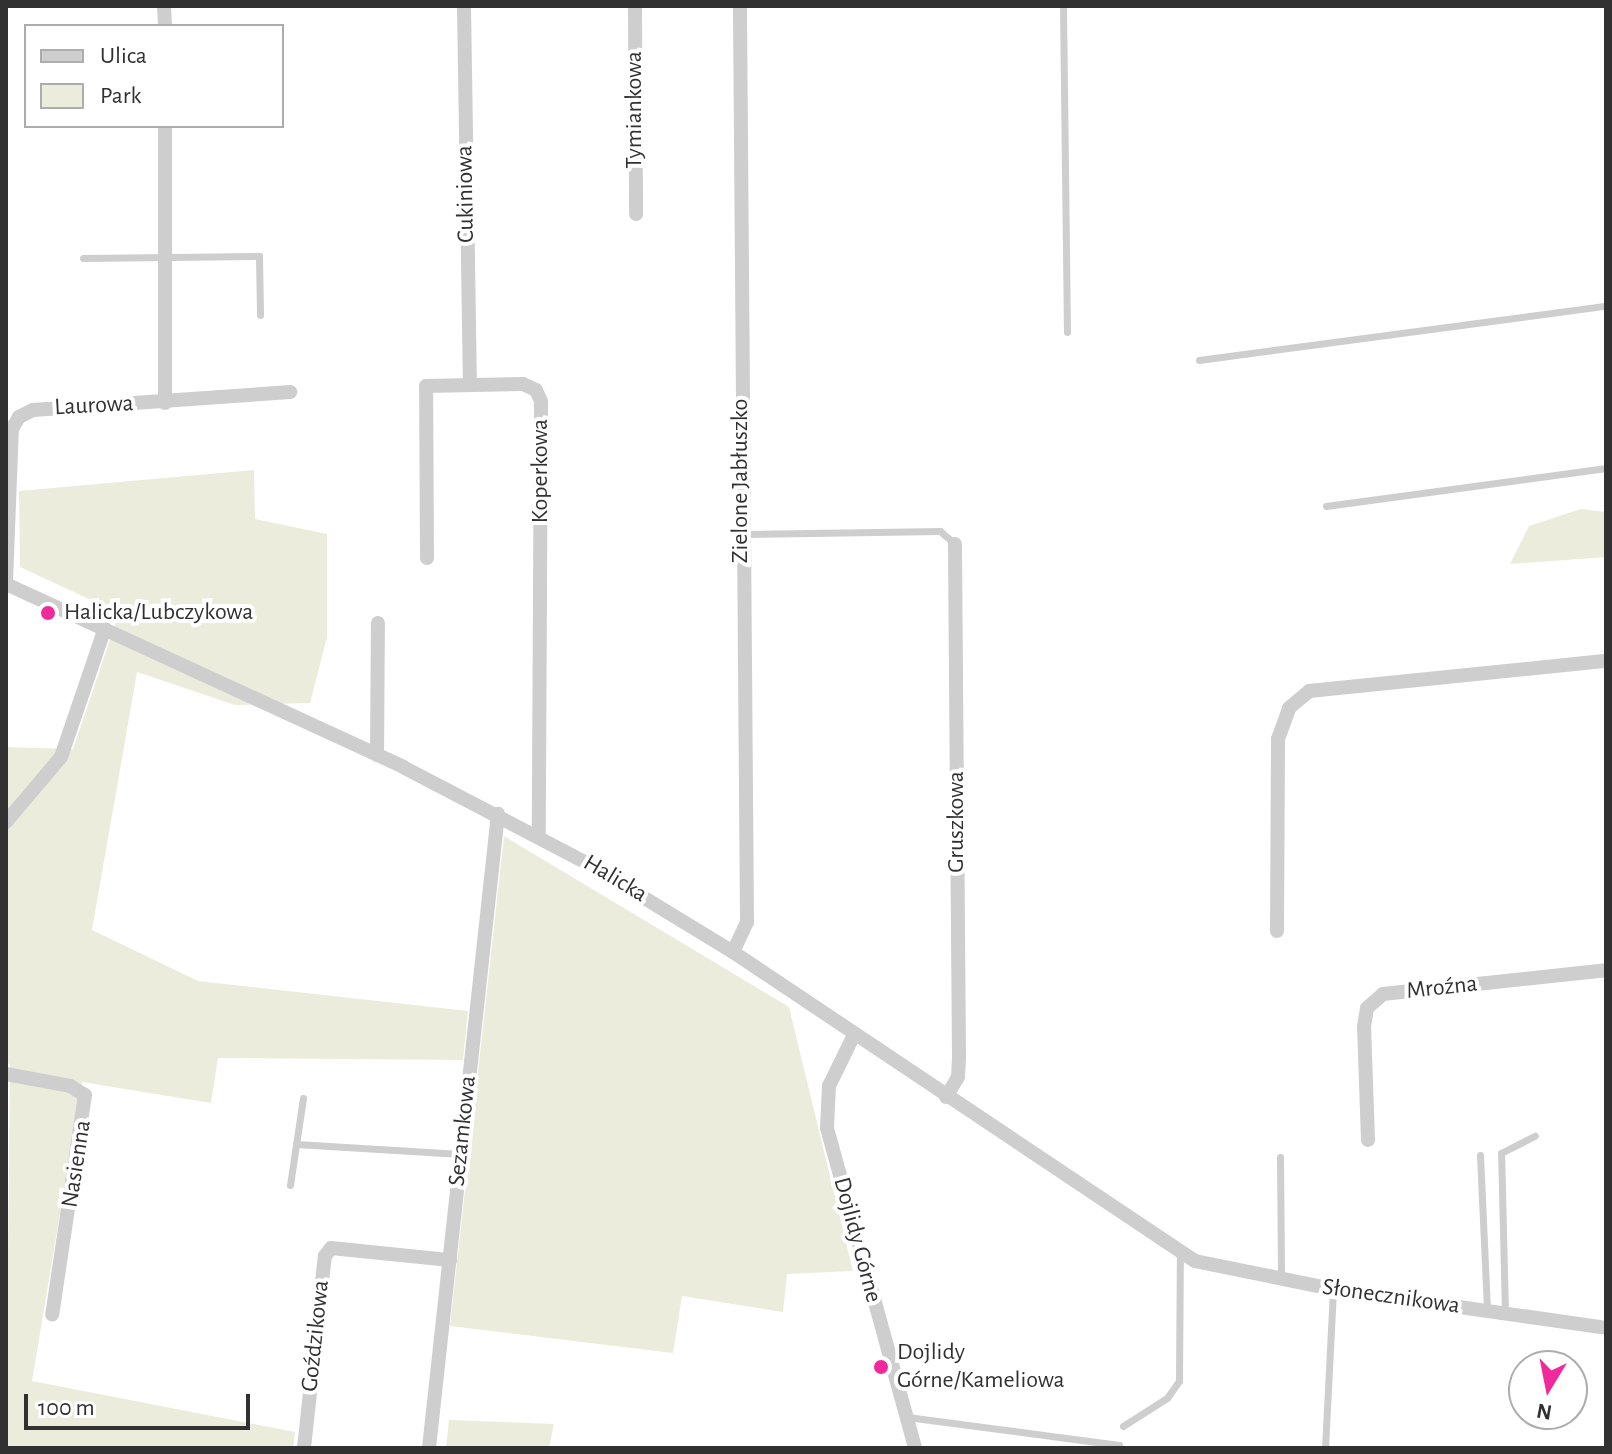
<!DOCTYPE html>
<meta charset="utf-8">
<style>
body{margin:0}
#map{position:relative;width:1612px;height:1454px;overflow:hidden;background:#fff;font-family:"Alegreya Sans",sans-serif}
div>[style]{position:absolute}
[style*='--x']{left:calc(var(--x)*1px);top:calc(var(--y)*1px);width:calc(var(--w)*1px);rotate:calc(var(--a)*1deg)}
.green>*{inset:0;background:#ececdc}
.service>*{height:7px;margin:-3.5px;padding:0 3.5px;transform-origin:3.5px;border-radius:3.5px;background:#cecece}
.minor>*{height:14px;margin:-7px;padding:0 7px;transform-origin:7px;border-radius:7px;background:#cecece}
.dots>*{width:22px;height:22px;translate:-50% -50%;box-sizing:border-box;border:4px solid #fff;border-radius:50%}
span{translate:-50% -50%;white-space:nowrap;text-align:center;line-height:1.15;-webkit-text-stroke:8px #fff;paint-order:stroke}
.street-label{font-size:24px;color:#313131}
.poi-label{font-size:24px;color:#313131}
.left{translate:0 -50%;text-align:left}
.frame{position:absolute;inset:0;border:8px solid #313131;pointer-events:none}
.legend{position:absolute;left:24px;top:24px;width:260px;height:104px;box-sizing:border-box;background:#fff;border:2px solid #adadad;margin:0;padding:10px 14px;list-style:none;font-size:24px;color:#313131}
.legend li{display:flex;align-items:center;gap:16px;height:40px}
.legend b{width:40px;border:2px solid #adadad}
.north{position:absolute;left:1508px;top:1350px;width:80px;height:80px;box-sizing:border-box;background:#fff;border:2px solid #adadad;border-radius:50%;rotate:190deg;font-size:22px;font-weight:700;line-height:32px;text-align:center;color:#313131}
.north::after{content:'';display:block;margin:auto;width:28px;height:36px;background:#f12a9c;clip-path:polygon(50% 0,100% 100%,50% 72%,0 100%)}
.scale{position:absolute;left:24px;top:1394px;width:226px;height:36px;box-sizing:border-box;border:4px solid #313131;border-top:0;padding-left:10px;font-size:24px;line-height:28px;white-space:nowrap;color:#313131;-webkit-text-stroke:6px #fff;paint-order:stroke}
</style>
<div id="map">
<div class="green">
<i style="clip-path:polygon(254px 470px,255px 519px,327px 534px,327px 637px,310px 703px,235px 705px,137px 672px,92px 930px,198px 981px,468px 1011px,463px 1060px,218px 1058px,211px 1103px,82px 1082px,32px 1381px,295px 1432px,293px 1448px,6px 1448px,10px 1064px,6px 1063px,6px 747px,73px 749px,119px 613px,20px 567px,19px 491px)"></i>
<i style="clip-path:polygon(1581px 509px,1606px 512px,1606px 557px,1510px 564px,1529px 526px)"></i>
<i style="clip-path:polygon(504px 836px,789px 1007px,853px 1271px,787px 1274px,783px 1312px,682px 1296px,673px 1353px,450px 1326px)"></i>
<i style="clip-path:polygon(449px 1420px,554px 1424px,549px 1448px,446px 1448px)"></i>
</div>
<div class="service">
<i style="--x:1063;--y:6;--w:326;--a:89.3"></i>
<i style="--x:83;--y:258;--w:176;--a:-0.7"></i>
<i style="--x:259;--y:256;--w:59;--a:89"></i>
<i style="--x:1199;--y:360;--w:411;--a:-7.6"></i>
<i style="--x:1326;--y:506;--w:283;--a:-7.7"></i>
<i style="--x:744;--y:534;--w:196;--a:-0.9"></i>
<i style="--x:940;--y:531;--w:20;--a:41"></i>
<i style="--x:296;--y:1144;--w:165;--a:3.5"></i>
<i style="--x:1480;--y:1155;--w:156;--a:87.4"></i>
<i style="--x:1280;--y:1157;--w:122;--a:89.5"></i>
<i style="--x:290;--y:1185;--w:88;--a:-81.5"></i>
<i style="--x:1505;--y:1313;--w:160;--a:-91.4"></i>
<i style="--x:1501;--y:1153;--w:38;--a:-27"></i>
<i style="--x:907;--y:1417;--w:214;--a:7.5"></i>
<i style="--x:1123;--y:1426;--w:52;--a:-32.5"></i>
<i style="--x:1167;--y:1398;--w:21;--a:-55"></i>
<i style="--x:1179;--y:1381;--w:129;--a:-89.6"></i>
<i style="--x:1325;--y:1448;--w:159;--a:-87.1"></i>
</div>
<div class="minor">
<i style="--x:164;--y:6;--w:20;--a:87"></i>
<i style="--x:464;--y:6;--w:377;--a:89.1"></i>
<i style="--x:635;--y:6;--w:208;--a:89.7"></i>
<i style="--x:165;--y:126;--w:277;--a:90"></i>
<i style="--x:427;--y:558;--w:172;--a:-90.3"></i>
<i style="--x:426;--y:386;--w:97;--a:-1.2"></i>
<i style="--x:523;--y:384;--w:14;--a:25"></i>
<i style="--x:536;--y:390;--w:12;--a:66"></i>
<i style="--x:541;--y:401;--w:435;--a:90.3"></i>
<i style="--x:6;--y:582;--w:153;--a:-87.8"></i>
<i style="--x:12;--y:429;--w:14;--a:-60"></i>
<i style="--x:19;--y:417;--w:16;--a:-27"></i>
<i style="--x:33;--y:410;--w:258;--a:-4"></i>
<i style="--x:6;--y:584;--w:437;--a:24.7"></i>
<i style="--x:403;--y:767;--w:208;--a:27.6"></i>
<i style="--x:587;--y:863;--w:171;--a:31.4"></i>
<i style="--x:733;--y:952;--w:556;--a:33.78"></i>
<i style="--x:1195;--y:1261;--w:141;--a:11.5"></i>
<i style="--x:1333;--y:1289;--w:276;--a:8.1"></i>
<i style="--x:377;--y:755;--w:132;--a:-89.6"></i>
<i style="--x:6;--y:822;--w:85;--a:-49.8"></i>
<i style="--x:61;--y:757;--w:136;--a:-71.2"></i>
<i style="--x:1277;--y:931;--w:192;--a:-89.7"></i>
<i style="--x:1278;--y:739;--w:33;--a:-70"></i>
<i style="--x:1289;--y:708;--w:26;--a:-40"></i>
<i style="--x:1309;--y:691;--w:299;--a:-5.8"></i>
<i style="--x:733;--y:952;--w:33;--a:-65"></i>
<i style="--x:747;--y:922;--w:916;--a:-90.44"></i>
<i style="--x:854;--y:1035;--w:57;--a:116.1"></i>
<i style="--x:829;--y:1086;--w:42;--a:92.7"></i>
<i style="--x:827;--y:1128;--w:332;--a:74.6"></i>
<i style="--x:6;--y:1074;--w:65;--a:10.6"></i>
<i style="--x:70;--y:1086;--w:17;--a:31"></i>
<i style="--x:85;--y:1095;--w:222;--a:98.5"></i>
<i style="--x:946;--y:1097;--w:23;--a:-59"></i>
<i style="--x:958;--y:1077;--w:19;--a:-87"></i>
<i style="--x:959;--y:1058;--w:514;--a:-90.45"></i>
<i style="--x:1368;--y:1140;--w:113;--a:-92"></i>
<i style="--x:1364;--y:1027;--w:19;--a:-81"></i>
<i style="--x:1367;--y:1008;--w:21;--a:-41"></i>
<i style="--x:1383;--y:994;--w:224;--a:-6.1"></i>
<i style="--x:304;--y:1448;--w:193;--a:-83.8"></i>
<i style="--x:325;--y:1256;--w:10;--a:-53"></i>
<i style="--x:331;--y:1248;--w:120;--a:5.8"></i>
<i style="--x:429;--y:1448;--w:638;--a:-83.79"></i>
</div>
<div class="dots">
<i style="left:48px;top:613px;background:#f12a9c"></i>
<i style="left:881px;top:1367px;background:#f12a9c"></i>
</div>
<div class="street-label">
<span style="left:635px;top:110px;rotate:-90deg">Tymiankowa</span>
<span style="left:466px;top:194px;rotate:-91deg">Cukiniowa</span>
<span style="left:94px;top:406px;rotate:-3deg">Laurowa</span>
<span style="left:541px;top:471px;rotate:-90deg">Koperkowa</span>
<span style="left:741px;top:481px;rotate:-90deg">Zielone Jabłuszko</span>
<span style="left:957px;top:822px;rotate:-90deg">Gruszkowa</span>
<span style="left:615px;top:879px;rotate:31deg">Halicka</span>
<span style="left:1442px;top:988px;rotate:-6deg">Mroźna</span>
<span style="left:463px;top:1131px;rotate:-84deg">Sezamkowa</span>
<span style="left:77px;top:1164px;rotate:-81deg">Nasienna</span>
<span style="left:857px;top:1240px;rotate:75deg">Dojlidy Górne</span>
<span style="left:1391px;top:1297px;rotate:8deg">Słonecznikowa</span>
<span style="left:316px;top:1336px;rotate:-84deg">Goździkowa</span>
</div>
<div class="poi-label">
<span class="left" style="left:64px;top:613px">Halicka/Lubczykowa</span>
<span class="left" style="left:897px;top:1367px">Dojlidy<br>Górne/Kameliowa</span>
</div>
<div class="frame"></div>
<ul class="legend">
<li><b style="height:10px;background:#cecece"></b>Ulica</li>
<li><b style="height:22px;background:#ececdc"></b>Park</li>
</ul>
<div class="north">N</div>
<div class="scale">100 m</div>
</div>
